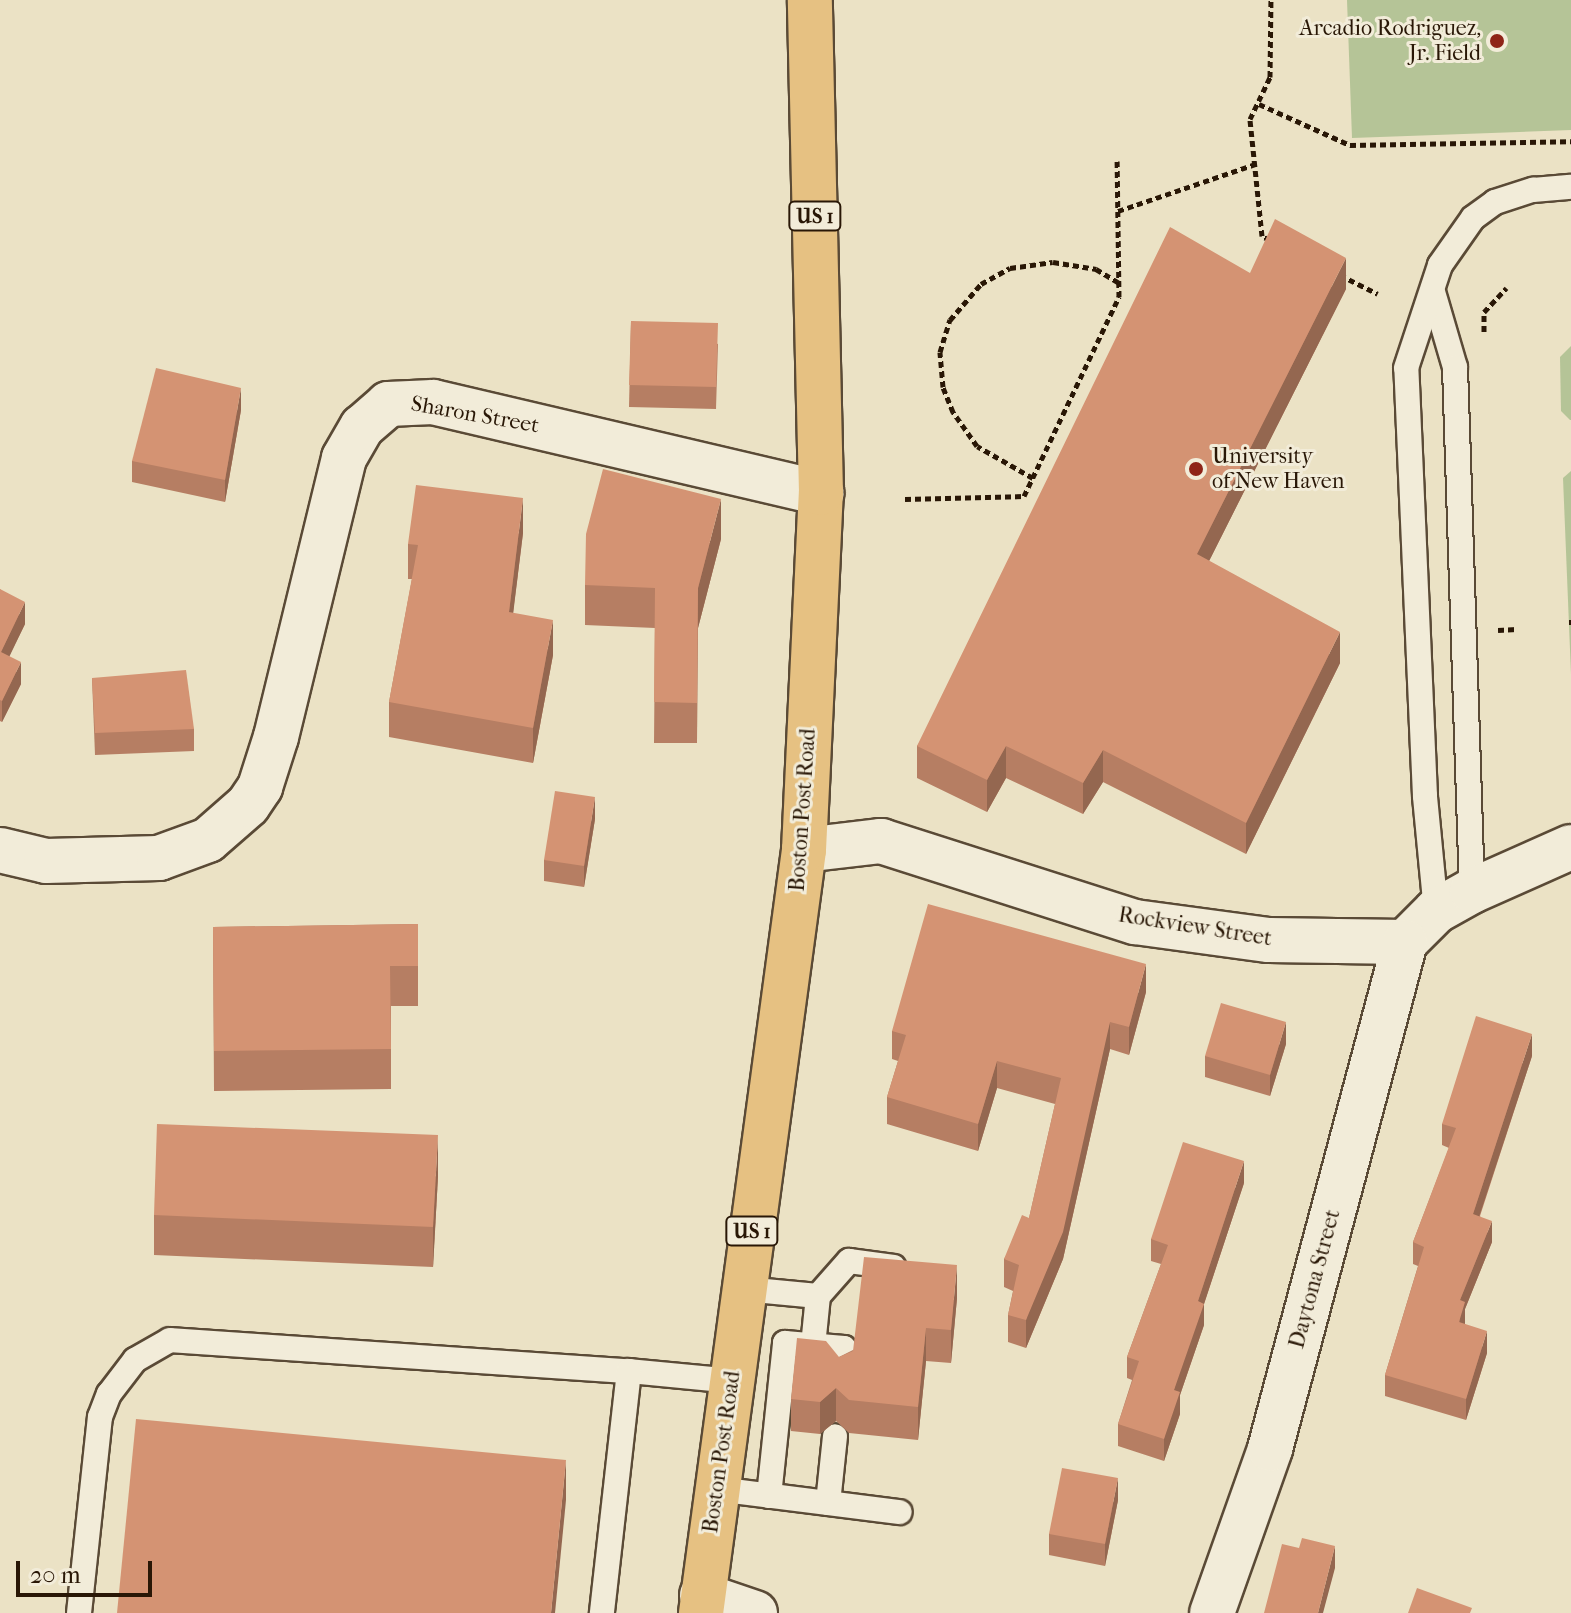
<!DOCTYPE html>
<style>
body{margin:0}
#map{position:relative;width:1571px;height:1613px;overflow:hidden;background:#ebe2c5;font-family:"IM FELL French Canon",serif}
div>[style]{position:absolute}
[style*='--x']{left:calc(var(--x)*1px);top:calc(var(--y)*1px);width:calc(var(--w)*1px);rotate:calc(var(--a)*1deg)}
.green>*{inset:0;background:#b5c497}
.path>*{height:5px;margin-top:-2.5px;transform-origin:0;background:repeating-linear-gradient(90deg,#291706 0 6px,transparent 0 10px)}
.roads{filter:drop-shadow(2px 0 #5a4a36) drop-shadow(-2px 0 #5a4a36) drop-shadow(0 2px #5a4a36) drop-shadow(0 -2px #5a4a36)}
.service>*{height:24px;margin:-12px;padding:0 12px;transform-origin:12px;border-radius:12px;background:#f2ecd9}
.minor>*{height:44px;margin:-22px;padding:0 22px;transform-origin:22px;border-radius:22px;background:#f2ecd9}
.primary>*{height:44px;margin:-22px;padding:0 22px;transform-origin:22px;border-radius:22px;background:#e6c182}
.wall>*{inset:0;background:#b67e63}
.shaded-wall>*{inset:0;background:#946750}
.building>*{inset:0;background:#d49373}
.dots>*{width:22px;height:22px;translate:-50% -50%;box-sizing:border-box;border:4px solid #f2ecd9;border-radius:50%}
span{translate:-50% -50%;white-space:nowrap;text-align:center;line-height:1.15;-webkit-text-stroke:6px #f2ecd9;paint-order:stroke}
.shield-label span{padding:2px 6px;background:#f2ecd9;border:2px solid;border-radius:6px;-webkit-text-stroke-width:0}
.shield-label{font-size:20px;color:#291706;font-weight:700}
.poi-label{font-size:22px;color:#291706}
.right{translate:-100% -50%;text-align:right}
.left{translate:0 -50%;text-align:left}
.street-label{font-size:22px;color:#291706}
.scale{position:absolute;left:16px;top:1561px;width:136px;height:36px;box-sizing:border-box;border:4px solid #291706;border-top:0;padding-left:10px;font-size:24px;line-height:28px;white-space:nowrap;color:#291706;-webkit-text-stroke:6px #f2ecd9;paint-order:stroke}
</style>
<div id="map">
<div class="green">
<i style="clip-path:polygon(1347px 0,1571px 0,1571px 130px,1352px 138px)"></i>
<i style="clip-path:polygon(1571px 346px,1571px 420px,1570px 420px,1561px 411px,1560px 357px)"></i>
<i style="clip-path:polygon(1571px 471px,1571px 674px,1563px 478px)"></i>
</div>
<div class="path">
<i style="--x:1259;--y:104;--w:100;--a:24.3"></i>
<i style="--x:1350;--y:145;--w:221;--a:-1"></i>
<i style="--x:1118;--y:211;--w:145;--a:-18.9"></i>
<i style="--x:1270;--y:240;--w:9;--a:-153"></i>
<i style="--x:1262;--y:236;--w:118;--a:-95.9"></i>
<i style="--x:1250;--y:119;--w:47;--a:-64.5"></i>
<i style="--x:1270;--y:77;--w:77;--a:-89.3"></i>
<i style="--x:1340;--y:275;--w:42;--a:26.6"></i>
<i style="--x:1484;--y:332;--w:20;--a:-90"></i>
<i style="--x:1484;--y:312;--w:33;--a:-47"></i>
<i style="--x:1033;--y:478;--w:64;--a:-150.3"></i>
<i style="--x:977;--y:446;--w:42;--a:-125.2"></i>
<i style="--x:953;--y:412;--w:27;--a:-112"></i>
<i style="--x:943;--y:387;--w:35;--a:-95"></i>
<i style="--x:940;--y:352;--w:34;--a:-73"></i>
<i style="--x:950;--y:320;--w:48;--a:-49.3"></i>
<i style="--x:981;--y:284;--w:33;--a:-29"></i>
<i style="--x:1010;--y:268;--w:43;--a:-7.9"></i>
<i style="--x:1053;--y:262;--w:44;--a:9.2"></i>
<i style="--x:1096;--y:269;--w:26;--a:31"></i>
<i style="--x:905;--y:499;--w:119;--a:-1.4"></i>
<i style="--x:1024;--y:496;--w:221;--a:-64.5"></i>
<i style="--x:1119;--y:297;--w:136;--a:-90.8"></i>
<i style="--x:1569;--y:622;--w:2;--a:0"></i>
<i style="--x:1498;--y:630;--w:19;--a:-3"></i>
</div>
<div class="roads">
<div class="service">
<i style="--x:1433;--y:292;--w:78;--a:73.7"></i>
<i style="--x:1455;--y:367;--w:524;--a:88.14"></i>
<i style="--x:1436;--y:911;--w:116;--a:-95.5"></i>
<i style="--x:1425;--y:796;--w:428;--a:-92.5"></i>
<i style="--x:1406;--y:368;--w:108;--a:-71.7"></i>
<i style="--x:1440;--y:265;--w:57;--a:-54.9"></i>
<i style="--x:1473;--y:218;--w:27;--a:-36"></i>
<i style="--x:1495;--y:202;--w:40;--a:-18"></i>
<i style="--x:1533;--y:190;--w:38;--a:-5"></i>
<i style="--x:744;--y:1289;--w:74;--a:5.4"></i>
<i style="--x:813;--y:1346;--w:50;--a:-84.3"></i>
<i style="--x:818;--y:1296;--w:47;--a:-48.5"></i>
<i style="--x:849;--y:1261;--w:45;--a:7.6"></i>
<i style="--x:629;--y:1371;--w:103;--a:5.5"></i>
<i style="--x:717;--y:1489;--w:184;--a:7.2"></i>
<i style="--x:769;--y:1496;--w:154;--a:-84"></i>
<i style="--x:785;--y:1343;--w:59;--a:4.8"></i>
<i style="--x:844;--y:1348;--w:27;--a:96"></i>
<i style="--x:828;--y:1503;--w:67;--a:-84"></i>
<i style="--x:79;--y:1613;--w:197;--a:-83.9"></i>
<i style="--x:100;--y:1417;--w:25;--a:-69"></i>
<i style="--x:109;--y:1394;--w:43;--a:-52.6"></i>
<i style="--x:135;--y:1360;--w:40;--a:-29.7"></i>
<i style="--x:170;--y:1340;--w:460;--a:3.9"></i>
<i style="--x:629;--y:1371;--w:244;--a:96.4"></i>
</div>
<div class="minor">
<i style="--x:0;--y:850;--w:47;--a:13.4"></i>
<i style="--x:46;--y:861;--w:113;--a:-1.5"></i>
<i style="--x:159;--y:858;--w:52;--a:-20.2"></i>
<i style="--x:208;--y:840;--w:53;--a:-41.2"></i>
<i style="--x:248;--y:805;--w:22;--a:-56"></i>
<i style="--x:260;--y:787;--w:52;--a:-72.3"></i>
<i style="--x:276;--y:737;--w:287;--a:-76.3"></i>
<i style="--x:344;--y:458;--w:36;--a:-60"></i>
<i style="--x:362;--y:427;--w:35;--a:-41"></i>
<i style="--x:388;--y:404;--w:45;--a:-2.5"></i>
<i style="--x:433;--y:402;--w:399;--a:13.2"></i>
<i style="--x:804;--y:850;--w:78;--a:-6.7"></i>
<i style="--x:881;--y:841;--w:267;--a:17.7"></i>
<i style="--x:1135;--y:922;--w:135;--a:7.7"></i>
<i style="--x:1269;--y:940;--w:136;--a:0.8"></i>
<i style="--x:1405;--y:942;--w:44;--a:-45"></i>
<i style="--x:1436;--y:911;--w:41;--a:-29.1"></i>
<i style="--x:1472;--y:891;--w:108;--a:-24"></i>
<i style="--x:702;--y:1595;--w:56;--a:18.8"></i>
<i style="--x:1212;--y:1613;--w:174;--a:-70.5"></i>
<i style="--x:1270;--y:1449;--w:525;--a:-75.09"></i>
</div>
<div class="primary">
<i style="--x:701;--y:1613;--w:770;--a:-82.31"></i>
<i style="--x:804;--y:850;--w:357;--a:-87.3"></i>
<i style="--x:821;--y:493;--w:493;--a:-91.3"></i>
</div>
</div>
<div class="wall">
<i style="clip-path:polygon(1250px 273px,1346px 289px,1209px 561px,1340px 663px,1246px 854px,1103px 782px,1083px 814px,1006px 778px,987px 812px,917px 778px,917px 746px)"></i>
<i style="clip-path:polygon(631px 321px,718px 344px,716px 409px,629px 407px)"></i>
<i style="clip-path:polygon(241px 410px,225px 502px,132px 482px,132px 461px)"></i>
<i style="clip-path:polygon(523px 533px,513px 613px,553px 655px,533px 763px,389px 737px,389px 702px,412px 579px,408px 579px,408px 544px)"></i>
<i style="clip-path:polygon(721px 539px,698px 628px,697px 743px,654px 743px,655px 628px,585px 625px,585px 585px)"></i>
<i style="clip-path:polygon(0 589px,25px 624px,9px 656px,21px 684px,2px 722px,0 721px)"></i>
<i style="clip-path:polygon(92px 678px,194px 729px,194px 751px,95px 755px)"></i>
<i style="clip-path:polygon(595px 819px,584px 887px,544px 881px,544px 860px)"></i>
<i style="clip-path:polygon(418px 924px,418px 1006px,391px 1006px,391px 1089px,214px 1091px,213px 927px)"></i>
<i style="clip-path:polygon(1146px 992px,1129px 1055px,1110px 1049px,1063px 1259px,1026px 1348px,1008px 1342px,1008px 1315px,1013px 1291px,1004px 1287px,1004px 1259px,1029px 1218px,1055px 1104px,997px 1088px,978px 1151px,887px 1124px,887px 1097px,898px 1061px,892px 1059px,892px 1031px)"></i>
<i style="clip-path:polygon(1286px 1044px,1270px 1096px,1205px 1077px,1205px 1056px)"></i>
<i style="clip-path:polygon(1532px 1056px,1480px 1216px,1492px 1242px,1465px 1309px,1465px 1324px,1487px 1353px,1466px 1420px,1385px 1396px,1385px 1375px,1418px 1266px,1413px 1264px,1413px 1242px,1449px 1148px,1442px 1145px,1442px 1124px)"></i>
<i style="clip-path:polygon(438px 1176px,433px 1267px,154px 1255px,154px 1215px)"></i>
<i style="clip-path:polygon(1244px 1183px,1204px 1304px,1204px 1325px,1180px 1395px,1180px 1414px,1164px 1461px,1118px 1446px,1118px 1424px,1132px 1380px,1127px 1378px,1127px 1357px,1161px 1264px,1151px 1261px,1151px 1239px)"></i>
<i style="clip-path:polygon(957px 1298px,951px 1363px,926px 1361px,918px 1440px,849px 1433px,836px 1421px,820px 1434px,791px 1431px,791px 1399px,839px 1357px)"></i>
<i style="clip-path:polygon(1118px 1500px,1105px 1566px,1049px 1555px,1049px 1534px)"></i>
</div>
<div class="shaded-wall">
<i style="clip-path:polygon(1346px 258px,1346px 289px,1197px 585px,1197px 554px)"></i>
<i style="clip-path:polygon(241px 388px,241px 410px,225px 502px,225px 480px)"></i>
<i style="clip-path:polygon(523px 498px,523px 533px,509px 647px,509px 612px)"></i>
<i style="clip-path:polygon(721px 499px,721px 539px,698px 628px,697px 743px,698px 588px)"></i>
<i style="clip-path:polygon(25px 602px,25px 624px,1px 674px,1px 652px)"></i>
<i style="clip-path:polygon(553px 620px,553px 655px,533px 763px,533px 728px)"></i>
<i style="clip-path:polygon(1340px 632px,1340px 663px,1246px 854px,1246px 823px)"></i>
<i style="clip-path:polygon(21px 662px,21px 684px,2px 722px,2px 701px)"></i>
<i style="clip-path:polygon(1006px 746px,1006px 778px,987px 812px,987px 780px)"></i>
<i style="clip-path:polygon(1103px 750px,1103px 782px,1083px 814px,1083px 783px)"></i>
<i style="clip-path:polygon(595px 797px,595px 819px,584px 887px,584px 866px)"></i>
<i style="clip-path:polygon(1146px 964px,1146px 992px,1129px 1055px,1129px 1027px)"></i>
<i style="clip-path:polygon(1110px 1022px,1110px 1049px,1063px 1259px,1026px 1348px,1026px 1320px)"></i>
<i style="clip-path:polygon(1286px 1022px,1286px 1044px,1270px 1096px,1270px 1075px)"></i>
<i style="clip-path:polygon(1532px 1034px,1532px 1056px,1473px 1235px,1473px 1214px)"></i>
<i style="clip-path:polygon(997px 1061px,997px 1088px,978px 1151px,978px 1124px)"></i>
<i style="clip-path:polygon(438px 1135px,438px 1176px,433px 1267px,433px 1227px)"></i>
<i style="clip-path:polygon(1244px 1161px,1244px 1183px,1204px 1304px,1204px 1325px,1180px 1395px,1180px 1414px,1164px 1461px,1164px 1439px,1174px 1390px,1198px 1301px)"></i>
<i style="clip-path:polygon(1492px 1221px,1492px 1242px,1465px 1309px,1465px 1323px,1459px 1344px,1460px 1300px)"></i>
<i style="clip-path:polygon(957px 1265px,957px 1298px,951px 1363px,951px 1330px)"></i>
<i style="clip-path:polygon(926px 1328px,926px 1361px,918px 1440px,918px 1407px)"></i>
<i style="clip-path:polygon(1487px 1331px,1487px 1353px,1466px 1420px,1466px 1399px)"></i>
<i style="clip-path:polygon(836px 1388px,836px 1421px,820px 1434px,820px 1402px)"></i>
<i style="clip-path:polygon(566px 1460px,566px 1500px,555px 1613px,551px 1613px)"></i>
<i style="clip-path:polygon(1118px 1478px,1118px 1500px,1105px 1566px,1105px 1544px)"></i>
<i style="clip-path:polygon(1335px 1546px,1335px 1568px,1323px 1613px,1318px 1613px)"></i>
</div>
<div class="building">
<i style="clip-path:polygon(1275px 219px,1346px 258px,1197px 554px,1340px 632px,1246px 823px,1103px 750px,1083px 783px,1006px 746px,987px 780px,917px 746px,1170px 227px,1250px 273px)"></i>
<i style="clip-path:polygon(631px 321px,718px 323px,716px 387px,629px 385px)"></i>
<i style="clip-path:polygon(156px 368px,241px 388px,225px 480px,132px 461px)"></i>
<i style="clip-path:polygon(603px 469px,721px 499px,698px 588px,697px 703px,654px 702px,655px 588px,585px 585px,586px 534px)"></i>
<i style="clip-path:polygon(416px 485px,523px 498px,509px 612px,553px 620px,533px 728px,389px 702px,418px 545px,408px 544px)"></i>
<i style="clip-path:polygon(0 589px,25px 602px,1px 652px,21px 662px,2px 701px,0 700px)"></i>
<i style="clip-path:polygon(186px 670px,194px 729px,95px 733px,92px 678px)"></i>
<i style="clip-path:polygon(555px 791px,595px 797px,584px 866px,544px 860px)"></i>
<i style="clip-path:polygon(928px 904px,1146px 964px,1129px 1027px,1110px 1022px,1063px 1232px,1026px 1320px,1008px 1315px,1019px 1265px,1004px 1259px,1022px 1215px,1029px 1218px,1061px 1078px,997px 1061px,978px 1124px,887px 1097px,906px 1035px,892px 1031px)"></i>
<i style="clip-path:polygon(418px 924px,418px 966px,390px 966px,391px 1049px,214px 1051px,213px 927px)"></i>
<i style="clip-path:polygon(1221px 1003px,1286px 1022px,1270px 1075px,1205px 1056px)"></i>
<i style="clip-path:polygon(1476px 1016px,1532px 1034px,1473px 1214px,1492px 1221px,1460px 1300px,1465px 1302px,1459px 1322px,1487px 1331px,1466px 1399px,1385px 1375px,1424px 1247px,1413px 1242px,1456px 1128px,1442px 1124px)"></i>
<i style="clip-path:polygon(157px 1124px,438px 1135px,433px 1227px,154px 1215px)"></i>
<i style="clip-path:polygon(1183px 1142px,1244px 1161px,1198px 1301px,1204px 1304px,1174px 1390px,1180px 1392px,1164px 1439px,1118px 1424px,1139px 1361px,1127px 1357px,1168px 1245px,1151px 1239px)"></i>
<i style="clip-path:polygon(864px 1257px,957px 1265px,951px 1330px,926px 1328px,918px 1407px,849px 1400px,836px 1388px,820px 1402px,791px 1399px,797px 1338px,826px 1341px,839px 1357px,853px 1351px)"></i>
<i style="clip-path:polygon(136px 1419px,566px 1460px,551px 1613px,117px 1613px)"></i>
<i style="clip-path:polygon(1062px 1468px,1118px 1478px,1105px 1544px,1049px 1534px)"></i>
<i style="clip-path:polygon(1302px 1538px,1335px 1546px,1318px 1613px,1264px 1613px,1282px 1544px,1299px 1548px)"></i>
<i style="clip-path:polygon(1417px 1588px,1472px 1608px,1470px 1613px,1408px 1613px)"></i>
</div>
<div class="dots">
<i style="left:1497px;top:41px;background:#8f2418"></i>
<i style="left:1196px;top:469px;background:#8f2418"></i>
</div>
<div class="shield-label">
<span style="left:815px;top:216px">US 1</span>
<span style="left:752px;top:1231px">US 1</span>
</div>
<div class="poi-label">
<span class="right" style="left:1481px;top:41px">Arcadio Rodriguez,<br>Jr. Field</span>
<span class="left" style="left:1212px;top:469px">University<br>of New Haven</span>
</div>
<div class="street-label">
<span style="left:475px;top:415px;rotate:10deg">Sharon Street</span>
<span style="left:803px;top:810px;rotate:-86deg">Boston Post Road</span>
<span style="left:1195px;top:927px;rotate:9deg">Rockview Street</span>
<span style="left:1315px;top:1279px;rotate:-75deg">Daytona Street</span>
<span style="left:722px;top:1452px;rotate:-82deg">Boston Post Road</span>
</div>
<div class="scale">20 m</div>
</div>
